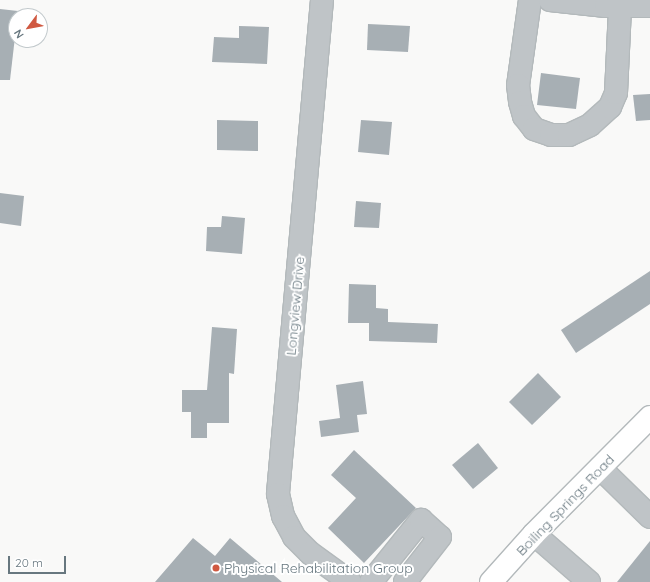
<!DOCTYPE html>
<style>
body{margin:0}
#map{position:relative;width:650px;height:582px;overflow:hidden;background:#f9f9f8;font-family:Quicksand,sans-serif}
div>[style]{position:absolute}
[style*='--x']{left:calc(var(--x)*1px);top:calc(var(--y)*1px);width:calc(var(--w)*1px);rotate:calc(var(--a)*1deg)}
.building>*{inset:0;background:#a7afb4}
.roads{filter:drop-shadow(1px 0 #b3b9bb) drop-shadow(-1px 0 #b3b9bb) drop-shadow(0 1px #b3b9bb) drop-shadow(0 -1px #b3b9bb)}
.minor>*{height:22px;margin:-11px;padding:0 11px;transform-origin:11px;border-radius:11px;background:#bfc4c7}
.major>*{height:22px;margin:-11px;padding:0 11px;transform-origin:11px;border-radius:11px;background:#fff}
.dots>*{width:11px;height:11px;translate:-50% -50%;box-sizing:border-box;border:2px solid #fff;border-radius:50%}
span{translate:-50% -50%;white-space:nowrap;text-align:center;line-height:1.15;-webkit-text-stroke:4px #fff;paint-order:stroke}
.street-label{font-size:14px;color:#67777f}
.poi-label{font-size:14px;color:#67777f}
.left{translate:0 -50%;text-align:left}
.north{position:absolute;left:8px;top:8px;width:40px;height:40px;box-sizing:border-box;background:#fff;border:1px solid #c2c9cc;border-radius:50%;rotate:238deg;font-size:11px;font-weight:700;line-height:16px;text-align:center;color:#67777f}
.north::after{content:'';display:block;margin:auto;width:14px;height:18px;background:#d05941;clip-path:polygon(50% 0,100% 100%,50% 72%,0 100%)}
.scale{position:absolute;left:8px;top:556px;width:58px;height:18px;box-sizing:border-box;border:2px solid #67777f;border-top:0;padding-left:5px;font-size:12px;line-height:14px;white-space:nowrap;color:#67777f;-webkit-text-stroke:3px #fff;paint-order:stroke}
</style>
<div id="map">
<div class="building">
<i style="clip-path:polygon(0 9px,18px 11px,10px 80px,0 80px)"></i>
<i style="clip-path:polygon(368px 24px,410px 26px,408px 52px,367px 50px)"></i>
<i style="clip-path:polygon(239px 26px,269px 27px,267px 64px,212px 62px,214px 37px,239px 38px)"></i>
<i style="clip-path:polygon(541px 73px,580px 78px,576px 109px,537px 105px)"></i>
<i style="clip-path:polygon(650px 94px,650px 120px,636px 121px,633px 95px)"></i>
<i style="clip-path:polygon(217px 120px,258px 121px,258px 151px,217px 150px)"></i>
<i style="clip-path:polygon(361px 120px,392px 122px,389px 155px,358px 152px)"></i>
<i style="clip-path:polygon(0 193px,24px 196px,21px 226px,0 223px)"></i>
<i style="clip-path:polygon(356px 201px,381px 203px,379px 228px,354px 227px)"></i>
<i style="clip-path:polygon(222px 216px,245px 218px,242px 254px,206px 251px,207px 227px,221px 227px)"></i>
<i style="clip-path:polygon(650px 271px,650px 304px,576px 353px,561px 330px)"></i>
<i style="clip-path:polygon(349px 284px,376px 285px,376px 308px,388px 309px,388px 322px,438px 324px,437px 343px,369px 341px,369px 323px,348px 323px)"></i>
<i style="clip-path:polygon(212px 327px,237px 329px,234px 374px,229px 373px,229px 423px,207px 423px,207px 438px,191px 438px,191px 412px,182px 412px,182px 390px,207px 390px)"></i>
<i style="clip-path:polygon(538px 373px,561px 397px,532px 425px,509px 402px)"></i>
<i style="clip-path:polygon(363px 381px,367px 414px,357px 415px,359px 432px,321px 437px,319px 421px,340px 418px,336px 385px)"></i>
<i style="clip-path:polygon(478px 443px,498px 468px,473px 489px,452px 465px)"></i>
<i style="clip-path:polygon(354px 450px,416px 508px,364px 563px,328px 528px,356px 498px,331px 475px)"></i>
<i style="clip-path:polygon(193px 538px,215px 556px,230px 538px,282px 582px,155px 582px)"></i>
<i style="clip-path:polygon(650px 541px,650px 582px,617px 582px)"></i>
</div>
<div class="roads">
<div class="minor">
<i style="--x:322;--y:0;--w:496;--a:95.1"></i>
<i style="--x:278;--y:494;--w:23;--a:77"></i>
<i style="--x:283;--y:516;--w:24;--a:62"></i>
<i style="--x:294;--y:537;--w:23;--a:45"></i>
<i style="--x:310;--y:553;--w:49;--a:35.9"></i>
<i style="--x:530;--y:0;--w:86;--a:98"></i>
<i style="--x:518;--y:85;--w:17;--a:83"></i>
<i style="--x:520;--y:102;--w:15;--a:74"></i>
<i style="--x:524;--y:116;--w:16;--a:52"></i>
<i style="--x:534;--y:129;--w:18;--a:19"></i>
<i style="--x:551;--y:135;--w:18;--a:0"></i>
<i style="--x:569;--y:135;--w:23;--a:-25"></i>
<i style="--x:590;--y:125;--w:27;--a:-42"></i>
<i style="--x:610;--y:107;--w:15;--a:-67"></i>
<i style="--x:616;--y:93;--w:86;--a:-87.3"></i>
<i style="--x:550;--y:0;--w:56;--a:6.1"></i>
<i style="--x:606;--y:6;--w:44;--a:0"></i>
<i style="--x:600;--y:468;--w:70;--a:44.4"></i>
<i style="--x:534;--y:534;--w:73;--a:41.1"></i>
<i style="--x:371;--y:582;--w:80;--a:-51.1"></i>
<i style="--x:421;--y:520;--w:25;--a:42"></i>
<i style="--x:440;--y:537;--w:57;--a:127.9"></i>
</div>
<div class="major">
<i style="--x:491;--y:582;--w:64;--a:-48.1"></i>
<i style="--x:534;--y:534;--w:165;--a:-45.2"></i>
</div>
</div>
<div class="dots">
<i style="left:216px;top:568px;background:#d05941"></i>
</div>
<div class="street-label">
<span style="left:295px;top:306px;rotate:-85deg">Longview Drive</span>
<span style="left:565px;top:505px;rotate:-46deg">Boiling Springs Road</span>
</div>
<div class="poi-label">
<span class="left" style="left:224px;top:568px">Physical Rehabilitation Group</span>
</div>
<div class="north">N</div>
<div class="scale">20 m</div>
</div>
